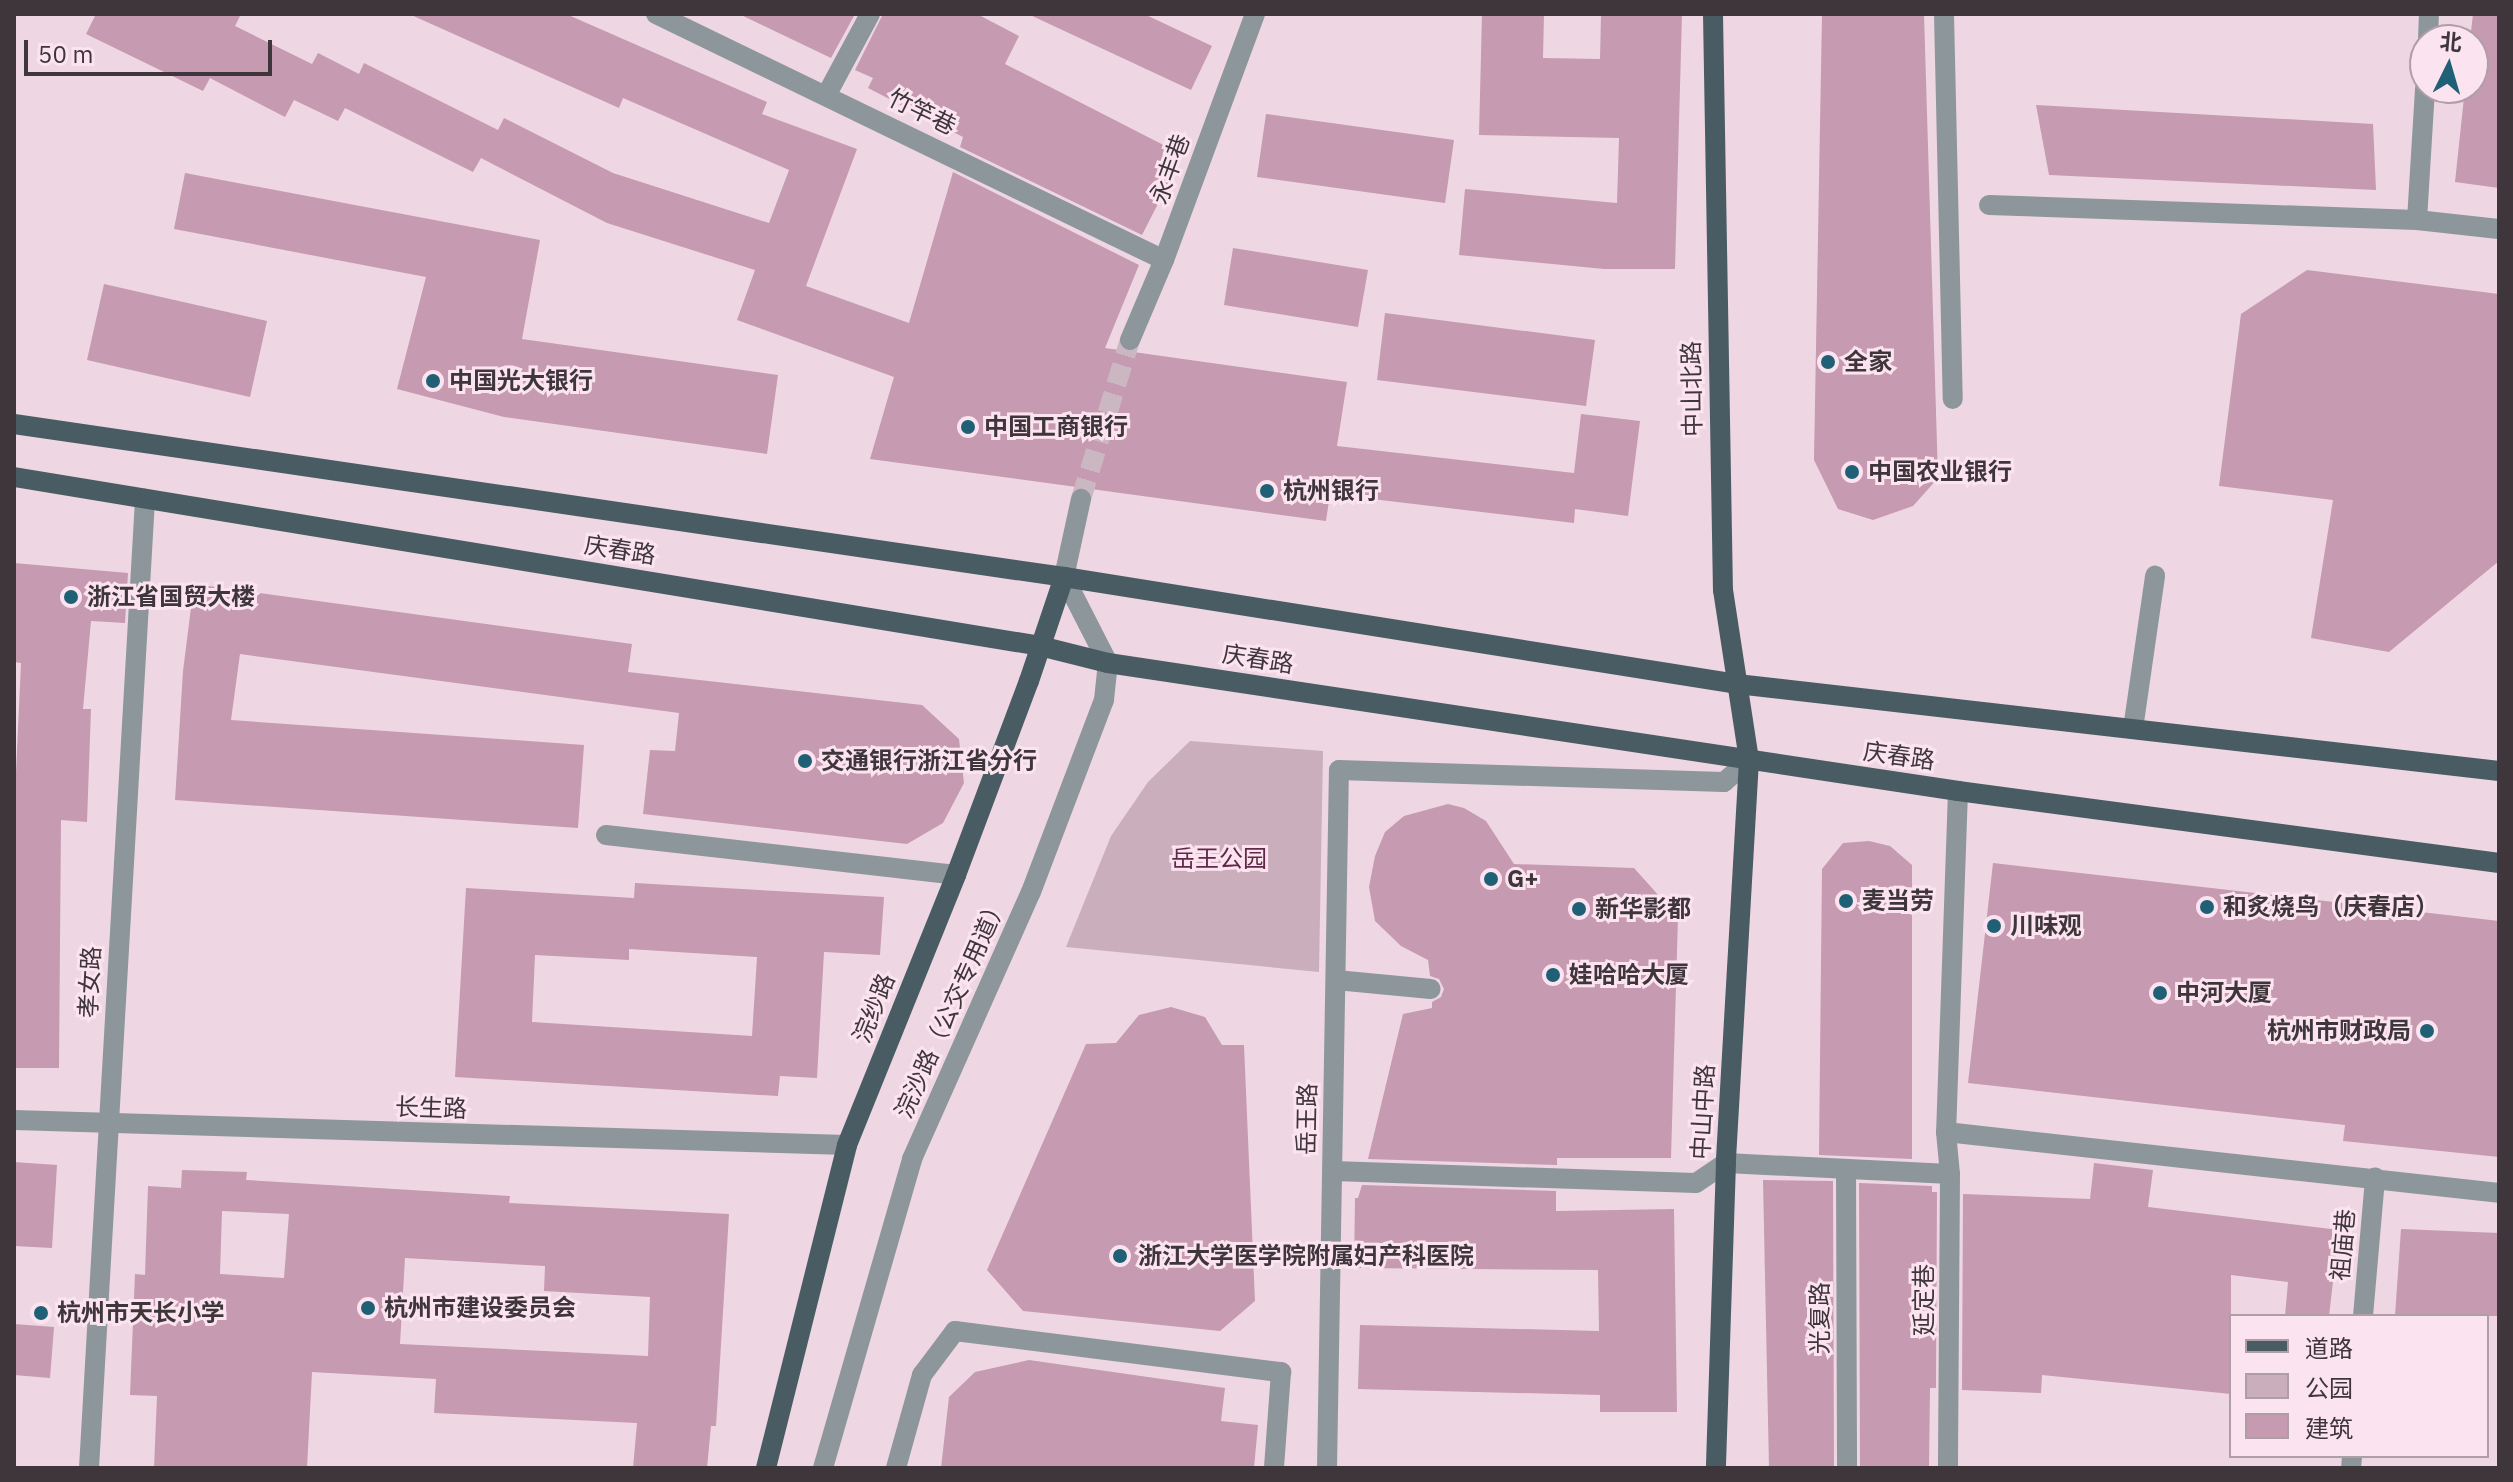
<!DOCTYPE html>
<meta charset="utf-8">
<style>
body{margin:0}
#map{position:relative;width:2513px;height:1482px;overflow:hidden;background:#eed7e2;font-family:"IBM Plex Sans","Noto Sans SC",sans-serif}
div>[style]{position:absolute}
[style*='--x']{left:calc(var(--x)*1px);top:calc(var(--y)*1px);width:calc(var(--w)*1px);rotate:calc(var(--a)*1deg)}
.green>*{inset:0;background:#caaebc}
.building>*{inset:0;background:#c69ab0}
.minor-tunnel>*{height:20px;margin-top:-10px;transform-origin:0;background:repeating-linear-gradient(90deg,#cbb7c1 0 20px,transparent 0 30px)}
.minor>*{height:20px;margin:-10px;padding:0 10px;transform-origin:10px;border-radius:10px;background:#8d979b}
.major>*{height:20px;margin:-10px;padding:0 10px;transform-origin:10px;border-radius:10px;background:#4a5c63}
.dots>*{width:22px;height:22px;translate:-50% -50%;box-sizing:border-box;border:4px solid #fbe4ef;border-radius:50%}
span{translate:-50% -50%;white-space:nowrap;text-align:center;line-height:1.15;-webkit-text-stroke:6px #fbe4ef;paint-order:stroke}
.street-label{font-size:24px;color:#3f363b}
.poi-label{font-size:24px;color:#3f363b;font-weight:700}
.left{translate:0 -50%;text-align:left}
.right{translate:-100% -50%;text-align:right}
.park-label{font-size:24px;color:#602949}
.frame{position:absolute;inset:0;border:16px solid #3f363b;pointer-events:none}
.legend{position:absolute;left:2229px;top:1314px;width:260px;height:144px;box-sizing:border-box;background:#fbe4ef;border:2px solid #b09ea7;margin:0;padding:10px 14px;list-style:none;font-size:24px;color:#3f363b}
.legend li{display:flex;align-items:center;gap:16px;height:40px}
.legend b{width:40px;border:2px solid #b09ea7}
.north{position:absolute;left:2409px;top:24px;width:80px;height:80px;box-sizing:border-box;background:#fbe4ef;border:2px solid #b09ea7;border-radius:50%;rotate:5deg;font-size:22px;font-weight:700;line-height:32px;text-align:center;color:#3f363b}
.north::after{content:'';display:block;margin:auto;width:28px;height:36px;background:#206076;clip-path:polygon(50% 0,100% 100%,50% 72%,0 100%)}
.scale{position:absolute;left:24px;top:40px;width:248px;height:36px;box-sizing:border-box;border:4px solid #3f363b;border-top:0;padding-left:10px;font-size:24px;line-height:28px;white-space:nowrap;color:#3f363b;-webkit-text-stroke:6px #fbe4ef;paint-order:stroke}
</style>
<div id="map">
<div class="green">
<i style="clip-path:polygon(1190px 741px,1323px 751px,1319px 972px,1066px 947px,1111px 836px,1148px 782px)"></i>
</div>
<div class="building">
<i style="clip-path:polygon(96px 14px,241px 14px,235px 26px,312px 64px,318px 53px,359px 74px,364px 63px,498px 130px,504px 118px,613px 173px,769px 223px,789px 170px,623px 98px,619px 108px,409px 14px,566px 14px,767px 102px,762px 114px,857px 149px,806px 286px,909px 323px,953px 172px,1139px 265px,1105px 348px,1347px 382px,1337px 446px,1574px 473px,1581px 414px,1640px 421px,1628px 516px,1575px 509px,1574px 523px,1330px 494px,1326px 521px,870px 459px,894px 377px,737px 320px,755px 270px,607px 223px,481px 158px,473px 172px,345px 108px,338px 121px,294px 100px,285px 117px,210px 78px,203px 91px,86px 34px)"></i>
<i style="clip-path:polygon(739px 14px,855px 14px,831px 58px)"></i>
<i style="clip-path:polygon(883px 14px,977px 14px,1019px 36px,1005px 64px,1183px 155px,1142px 235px,960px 147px,963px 137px,868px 88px,873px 78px,855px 70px)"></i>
<i style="clip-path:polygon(1028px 14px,1144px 14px,1212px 46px,1191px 90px)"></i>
<i style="clip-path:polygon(1482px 14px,1544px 14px,1543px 58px,1600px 59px,1601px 14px,1682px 14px,1675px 269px,1604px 269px,1459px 255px,1465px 189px,1617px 203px,1619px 138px,1479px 135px)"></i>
<i style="clip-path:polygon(1822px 14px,1924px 14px,1938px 478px,1913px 506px,1873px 520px,1838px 509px,1814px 460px)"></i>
<i style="clip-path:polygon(2473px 14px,2499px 14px,2499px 188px,2455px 182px,2465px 88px,2473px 88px,2473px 40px,2470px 40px)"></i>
<i style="clip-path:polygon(2036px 105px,2373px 124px,2376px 190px,2049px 175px)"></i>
<i style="clip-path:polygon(1266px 114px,1454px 140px,1445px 203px,1257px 177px)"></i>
<i style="clip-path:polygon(185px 173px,540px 240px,522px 339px,778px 375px,767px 454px,504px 417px,397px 389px,426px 277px,174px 229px)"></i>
<i style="clip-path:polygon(1233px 248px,1368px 270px,1358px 327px,1224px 305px)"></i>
<i style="clip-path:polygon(2307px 270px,2499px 294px,2499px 561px,2389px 652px,2311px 638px,2333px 500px,2219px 486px,2241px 314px)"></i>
<i style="clip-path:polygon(104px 284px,267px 321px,250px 397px,87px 360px)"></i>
<i style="clip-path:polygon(1385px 313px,1595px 340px,1586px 406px,1377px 380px)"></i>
<i style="clip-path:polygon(14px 563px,128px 573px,125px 623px,91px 621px,83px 709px,91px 709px,87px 822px,61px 820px,59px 1068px,14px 1068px,14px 816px,21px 663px,14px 662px)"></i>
<i style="clip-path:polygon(194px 584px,632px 644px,628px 672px,922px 705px,959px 739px,964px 783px,943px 823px,907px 844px,643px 814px,650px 750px,675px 751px,679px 713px,240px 654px,231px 720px,584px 745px,578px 828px,175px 800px,183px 671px)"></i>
<i style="clip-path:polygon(1448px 804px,1464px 808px,1486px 821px,1514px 864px,1634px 868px,1678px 917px,1671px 1158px,1557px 1158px,1557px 1165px,1368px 1159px,1403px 1014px,1432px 1008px,1432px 1002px,1441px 997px,1444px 989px,1439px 979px,1430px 976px,1428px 960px,1401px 946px,1375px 921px,1369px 887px,1375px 856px,1385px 832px,1404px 816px)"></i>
<i style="clip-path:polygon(1869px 841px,1890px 846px,1912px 865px,1912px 1159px,1819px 1155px,1822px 869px,1843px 843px)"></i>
<i style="clip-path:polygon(1993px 863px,2499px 921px,2499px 1157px,2343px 1141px,2345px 1125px,1968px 1083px)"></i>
<i style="clip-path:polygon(evenodd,635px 883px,884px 897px,880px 955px,824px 952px,817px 1078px,780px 1076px,778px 1096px,455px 1077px,466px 888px,634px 898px,635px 883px,629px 949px,757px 957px,752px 1036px,532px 1022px,535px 955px,629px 960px,629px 949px)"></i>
<i style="clip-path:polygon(1171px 1007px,1205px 1017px,1222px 1045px,1244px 1045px,1255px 1301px,1220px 1331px,1023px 1311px,987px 1270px,1086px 1044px,1116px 1043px,1139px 1015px)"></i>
<i style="clip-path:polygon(14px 1162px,57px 1165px,52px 1248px,14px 1246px)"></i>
<i style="clip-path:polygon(2094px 1163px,2153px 1170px,2148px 1207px,2339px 1230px,2329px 1316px,2285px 1316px,2288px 1282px,2231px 1275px,2231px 1394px,2042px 1375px,2041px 1393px,1962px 1390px,1963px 1194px,2090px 1199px)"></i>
<i style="clip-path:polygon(evenodd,182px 1170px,247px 1172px,246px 1180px,510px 1196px,509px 1203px,729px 1214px,716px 1426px,711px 1426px,707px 1468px,633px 1468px,637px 1423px,434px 1413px,436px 1379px,312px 1372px,307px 1468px,154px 1468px,157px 1396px,130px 1395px,135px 1274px,145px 1275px,148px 1186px,181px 1188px,182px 1170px,222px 1211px,289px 1214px,284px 1278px,220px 1274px,222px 1211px,182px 1170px,405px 1258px,545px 1266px,544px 1291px,650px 1297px,648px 1356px,400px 1344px,405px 1258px)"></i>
<i style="clip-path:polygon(1763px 1180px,1833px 1181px,1834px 1468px,1769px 1468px)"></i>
<i style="clip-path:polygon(1859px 1183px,1932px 1186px,1932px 1192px,1937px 1192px,1936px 1388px,1930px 1388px,1929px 1468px,1860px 1468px)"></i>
<i style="clip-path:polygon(1362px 1185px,1556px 1191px,1556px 1211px,1674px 1209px,1677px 1412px,1600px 1412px,1600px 1395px,1358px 1389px,1360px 1325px,1599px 1331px,1598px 1270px,1354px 1268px,1355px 1198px,1358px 1198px)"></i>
<i style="clip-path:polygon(2401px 1229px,2499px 1233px,2499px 1316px,2395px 1316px)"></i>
<i style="clip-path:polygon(14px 1324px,54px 1327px,50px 1378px,14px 1375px)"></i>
<i style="clip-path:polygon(1029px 1360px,1225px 1388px,1221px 1421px,1258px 1425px,1254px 1468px,941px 1468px,949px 1397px,975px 1372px)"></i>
</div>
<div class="minor-tunnel">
<i style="--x:1081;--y:499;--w:166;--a:-72.9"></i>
</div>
<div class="minor">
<i style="--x:656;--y:14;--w:564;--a:25.84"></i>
<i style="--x:1944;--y:14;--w:385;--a:88.7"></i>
<i style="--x:2428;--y:40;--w:26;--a:-88"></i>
<i style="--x:827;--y:94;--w:91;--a:-61.7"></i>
<i style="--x:1989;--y:205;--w:428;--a:2"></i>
<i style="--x:2417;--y:220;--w:82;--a:6.3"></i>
<i style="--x:2417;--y:220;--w:132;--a:-86.5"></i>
<i style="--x:1130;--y:340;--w:87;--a:-67"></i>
<i style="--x:1164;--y:260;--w:262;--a:-69.7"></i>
<i style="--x:2133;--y:729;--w:155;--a:-81.8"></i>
<i style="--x:1958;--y:791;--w:341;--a:92"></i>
<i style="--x:1946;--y:1132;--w:556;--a:6.29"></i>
<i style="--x:606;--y:835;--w:352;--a:6.5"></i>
<i style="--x:1336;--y:980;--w:95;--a:5.4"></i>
<i style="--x:14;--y:1120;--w:833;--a:1.72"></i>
<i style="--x:1946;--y:1132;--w:42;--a:84.6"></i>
<i style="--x:1950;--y:1174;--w:294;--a:90.4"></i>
<i style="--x:1846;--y:1169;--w:299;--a:89.8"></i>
<i style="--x:1333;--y:1171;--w:363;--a:1.9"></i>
<i style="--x:1696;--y:1183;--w:36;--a:-34"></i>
<i style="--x:1726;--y:1163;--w:224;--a:2.8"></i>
<i style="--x:2363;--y:1316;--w:139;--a:-85"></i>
<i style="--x:89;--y:1468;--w:971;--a:-86.69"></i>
<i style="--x:823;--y:1468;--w:322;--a:-73.9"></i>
<i style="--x:912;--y:1159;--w:292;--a:-66"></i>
<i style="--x:1031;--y:892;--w:205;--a:-69.2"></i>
<i style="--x:1104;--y:700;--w:37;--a:-84"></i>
<i style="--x:1108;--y:663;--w:97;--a:-117.1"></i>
<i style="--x:1064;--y:577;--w:80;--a:-77.7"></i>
<i style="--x:896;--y:1468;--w:97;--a:-74.4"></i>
<i style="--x:922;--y:1375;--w:55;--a:-53.1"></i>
<i style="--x:955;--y:1331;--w:329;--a:7.2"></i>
<i style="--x:1281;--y:1372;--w:96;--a:94.2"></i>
<i style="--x:1327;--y:1468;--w:698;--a:-89.02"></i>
<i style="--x:1339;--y:770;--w:385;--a:1.8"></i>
<i style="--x:1724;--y:782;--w:33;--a:-41"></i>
<i style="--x:2351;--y:1468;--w:12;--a:-85"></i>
</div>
<div class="major">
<i style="--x:1713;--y:14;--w:576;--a:89.01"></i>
<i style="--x:1723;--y:590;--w:172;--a:81.3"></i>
<i style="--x:1749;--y:760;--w:404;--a:93.3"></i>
<i style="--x:1726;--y:1163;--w:305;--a:91.9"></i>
<i style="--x:14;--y:424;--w:1061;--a:8.29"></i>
<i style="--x:1064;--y:577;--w:681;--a:9.03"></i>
<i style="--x:1737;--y:684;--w:767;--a:6.51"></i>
<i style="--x:14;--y:477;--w:1040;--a:9.35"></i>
<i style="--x:1040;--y:646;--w:70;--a:14"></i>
<i style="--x:1108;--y:663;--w:860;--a:8.56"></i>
<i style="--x:1958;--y:791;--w:546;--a:7.58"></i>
<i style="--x:766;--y:1468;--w:333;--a:-75.9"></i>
<i style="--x:847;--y:1145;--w:291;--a:-68"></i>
<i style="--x:956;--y:875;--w:207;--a:-69.4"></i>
<i style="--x:1029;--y:681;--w:110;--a:-71.4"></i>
</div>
<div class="dots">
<i style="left:1828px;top:362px;background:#206076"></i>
<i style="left:433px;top:381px;background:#206076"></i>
<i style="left:968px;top:427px;background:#206076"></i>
<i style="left:1852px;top:472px;background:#206076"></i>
<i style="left:1267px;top:491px;background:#206076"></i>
<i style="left:71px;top:597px;background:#206076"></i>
<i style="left:805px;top:761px;background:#206076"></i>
<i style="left:1491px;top:879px;background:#206076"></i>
<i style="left:1846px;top:901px;background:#206076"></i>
<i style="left:2207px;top:907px;background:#206076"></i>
<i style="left:1579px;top:909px;background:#206076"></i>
<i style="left:1994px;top:926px;background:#206076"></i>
<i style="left:1553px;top:975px;background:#206076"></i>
<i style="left:2160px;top:993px;background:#206076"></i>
<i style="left:2427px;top:1031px;background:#206076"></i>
<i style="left:1120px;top:1256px;background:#206076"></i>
<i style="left:368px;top:1308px;background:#206076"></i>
<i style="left:41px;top:1313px;background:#206076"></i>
</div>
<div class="street-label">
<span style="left:922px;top:112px;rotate:26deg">竹竿巷</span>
<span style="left:1170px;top:169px;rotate:-70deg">永丰巷</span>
<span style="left:1692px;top:389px;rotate:-91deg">中山北路</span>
<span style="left:620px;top:550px;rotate:9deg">庆春路</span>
<span style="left:1258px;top:659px;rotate:9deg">庆春路</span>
<span style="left:1899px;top:756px;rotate:8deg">庆春路</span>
<span style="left:90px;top:982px;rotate:-87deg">孝女路</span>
<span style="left:951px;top:1007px;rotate:-66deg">浣沙路（公交专用道）</span>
<span style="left:874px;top:1008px;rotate:-68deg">浣纱路</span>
<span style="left:431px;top:1108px;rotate:2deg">长生路</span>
<span style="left:1703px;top:1112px;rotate:-87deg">中山中路</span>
<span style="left:1307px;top:1119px;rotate:-89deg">岳王路</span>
<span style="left:2343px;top:1245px;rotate:-85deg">祖庙巷</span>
<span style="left:1924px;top:1300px;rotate:-90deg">延定巷</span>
<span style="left:1820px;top:1318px;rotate:-90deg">光复路</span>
</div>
<div class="poi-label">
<span class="left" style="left:1844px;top:362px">全家</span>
<span class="left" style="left:449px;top:381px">中国光大银行</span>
<span class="left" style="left:984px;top:427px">中国工商银行</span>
<span class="left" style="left:1868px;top:472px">中国农业银行</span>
<span class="left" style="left:1283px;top:491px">杭州银行</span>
<span class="left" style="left:87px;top:597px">浙江省国贸大楼</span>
<span class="left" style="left:821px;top:761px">交通银行浙江省分行</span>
<span class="left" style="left:1507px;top:879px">G+</span>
<span class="left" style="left:1862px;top:901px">麦当劳</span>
<span class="left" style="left:2223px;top:907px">和炙烧鸟（庆春店）</span>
<span class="left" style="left:1595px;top:909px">新华影都</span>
<span class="left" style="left:2010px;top:926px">川味观</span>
<span class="left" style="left:1569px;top:975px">娃哈哈大厦</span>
<span class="left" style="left:2176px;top:993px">中河大厦</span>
<span class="right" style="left:2411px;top:1031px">杭州市财政局</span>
<span class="left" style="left:1138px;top:1256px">浙江大学医学院附属妇产科医院</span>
<span class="left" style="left:384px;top:1308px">杭州市建设委员会</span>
<span class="left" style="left:57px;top:1313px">杭州市天长小学</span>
</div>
<div class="park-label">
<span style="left:1219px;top:859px">岳王公园</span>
</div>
<div class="frame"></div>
<ul class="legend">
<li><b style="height:10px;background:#4a5c63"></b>道路</li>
<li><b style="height:22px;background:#caaebc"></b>公园</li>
<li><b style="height:22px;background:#c69ab0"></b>建筑</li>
</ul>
<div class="north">北</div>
<div class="scale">50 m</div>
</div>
